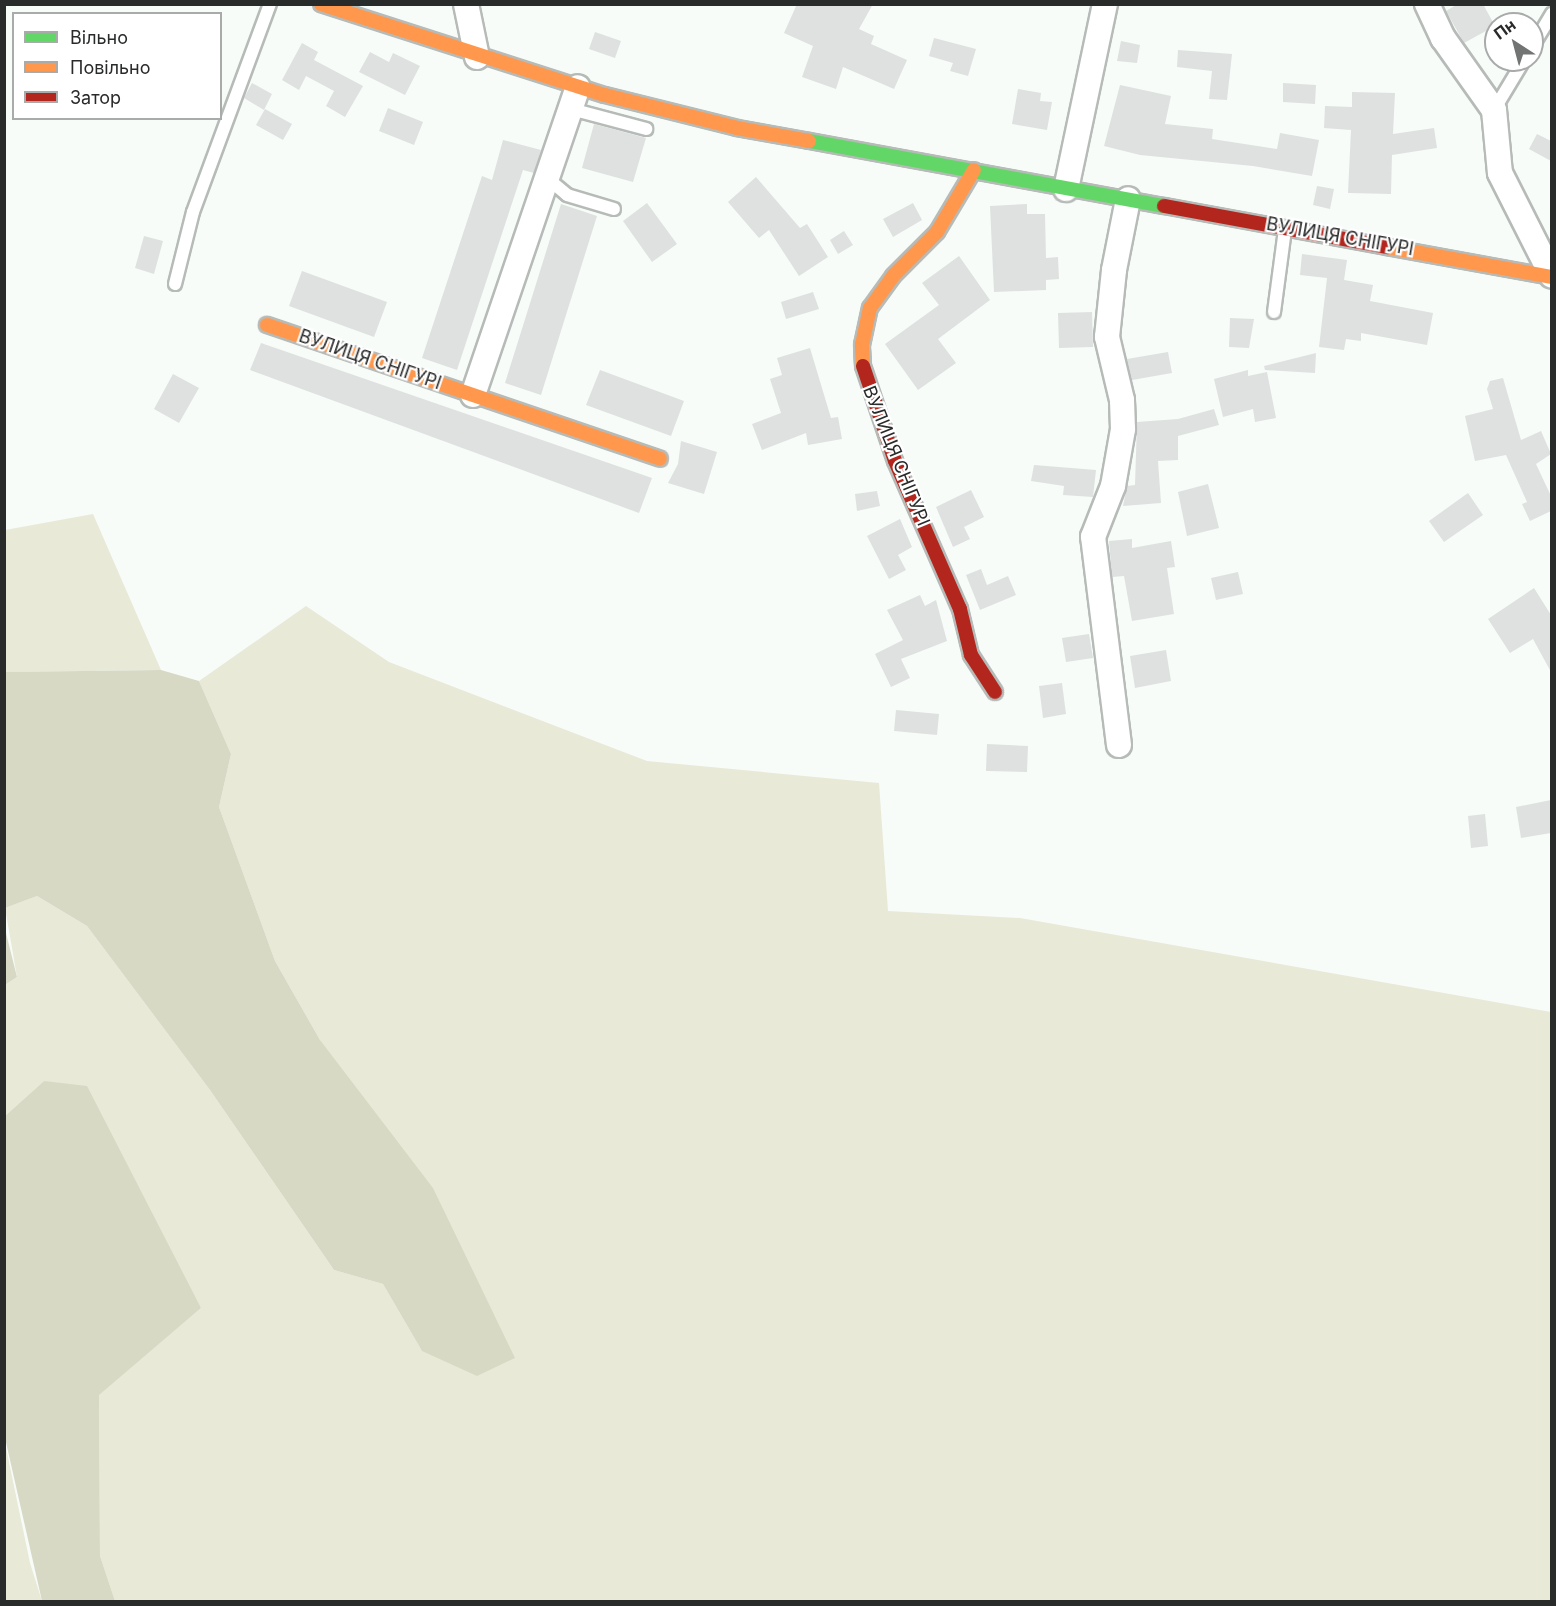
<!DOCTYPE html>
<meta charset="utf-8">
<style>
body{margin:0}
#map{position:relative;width:1556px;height:1606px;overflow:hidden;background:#f7fcf9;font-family:Inter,sans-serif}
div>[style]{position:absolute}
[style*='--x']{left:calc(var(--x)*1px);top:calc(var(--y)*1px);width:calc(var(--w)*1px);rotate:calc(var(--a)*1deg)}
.green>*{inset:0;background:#e8e9d7}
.forest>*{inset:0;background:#d7d9c5}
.building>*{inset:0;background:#dee1df}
.roads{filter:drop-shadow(2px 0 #b7bbb8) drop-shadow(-2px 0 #b7bbb8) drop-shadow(0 2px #b7bbb8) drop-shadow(0 -2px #b7bbb8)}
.lane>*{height:12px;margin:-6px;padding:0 6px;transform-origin:6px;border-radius:6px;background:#fefffe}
.street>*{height:24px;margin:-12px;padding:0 12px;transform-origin:12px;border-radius:12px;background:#fefffe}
.fast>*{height:14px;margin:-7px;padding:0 7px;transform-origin:7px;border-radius:7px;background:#63d668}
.slow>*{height:14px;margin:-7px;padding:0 7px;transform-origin:7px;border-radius:7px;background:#ff974d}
.jam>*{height:14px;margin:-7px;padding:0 7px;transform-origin:7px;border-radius:7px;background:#b3261e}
span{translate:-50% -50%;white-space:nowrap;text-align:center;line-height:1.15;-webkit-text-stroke:4.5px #fff;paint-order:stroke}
.street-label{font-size:18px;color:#292b2a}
.frame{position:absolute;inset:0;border:6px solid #292b2a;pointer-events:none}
.legend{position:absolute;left:12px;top:12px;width:210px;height:108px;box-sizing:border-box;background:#fff;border:2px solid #a9aaaa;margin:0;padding:8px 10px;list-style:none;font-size:18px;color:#292b2a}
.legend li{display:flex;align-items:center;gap:12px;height:30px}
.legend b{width:30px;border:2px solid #a9aaaa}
.north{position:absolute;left:1484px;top:12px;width:60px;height:60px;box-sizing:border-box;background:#fff;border:2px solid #a9aaaa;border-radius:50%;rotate:324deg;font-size:16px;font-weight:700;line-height:24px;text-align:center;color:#292b2a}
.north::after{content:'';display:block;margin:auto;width:21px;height:27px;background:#717472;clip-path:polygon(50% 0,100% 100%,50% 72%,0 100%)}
</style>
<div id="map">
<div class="green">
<i style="clip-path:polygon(93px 514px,161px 670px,5px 672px,5px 530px)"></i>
<i style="clip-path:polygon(306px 606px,389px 662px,647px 761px,879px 783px,888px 911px,1020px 918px,1551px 1012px,1551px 1601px,115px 1601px,100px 1556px,99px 1394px,201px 1308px,44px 1081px,5px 1116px,5px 985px,17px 977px,5px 908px,37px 896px,87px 926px,210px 1090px,334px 1270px,383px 1284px,422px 1351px,320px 1040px,275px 961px,219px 807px,231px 754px,199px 681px)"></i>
<i style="clip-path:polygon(4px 1438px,30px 1563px,42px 1601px,5px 1601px)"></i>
</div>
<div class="forest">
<i style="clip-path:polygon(161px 670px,199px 681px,231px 754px,219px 807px,275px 961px,320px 1040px,433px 1188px,515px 1358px,477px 1376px,422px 1351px,383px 1284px,334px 1270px,210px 1090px,87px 926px,37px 896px,5px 908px,5px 672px)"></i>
<i style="clip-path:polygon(4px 925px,17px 977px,5px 985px,4px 985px)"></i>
<i style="clip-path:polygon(44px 1081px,87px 1086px,201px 1308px,99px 1395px,100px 1556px,115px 1601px,42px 1601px,5px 1438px,5px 1116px)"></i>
</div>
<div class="building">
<i style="clip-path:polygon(797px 4px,873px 4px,859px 29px,874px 36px,871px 44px,907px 60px,894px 89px,843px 67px,836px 89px,802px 77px,813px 46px,784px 33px)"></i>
<i style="clip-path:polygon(1458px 4px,1483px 4px,1495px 26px,1464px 43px,1446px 11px)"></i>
<i style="clip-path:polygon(595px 32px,621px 41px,615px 58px,589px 49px)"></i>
<i style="clip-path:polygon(934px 38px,976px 49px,968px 76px,950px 71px,953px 63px,929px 56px)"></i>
<i style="clip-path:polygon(1121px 41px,1140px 45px,1137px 63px,1117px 61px)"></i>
<i style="clip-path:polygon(302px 43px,318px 52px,314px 60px,363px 86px,345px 117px,326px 106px,334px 91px,306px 76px,299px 90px,282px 80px)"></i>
<i style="clip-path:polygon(1178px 50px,1232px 54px,1227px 100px,1209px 99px,1212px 71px,1177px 67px)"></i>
<i style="clip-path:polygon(370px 52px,389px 62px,393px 53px,420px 66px,405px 95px,359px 72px)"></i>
<i style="clip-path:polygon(252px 83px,272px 94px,264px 110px,244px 98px)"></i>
<i style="clip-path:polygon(1283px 83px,1316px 85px,1315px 104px,1283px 102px)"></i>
<i style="clip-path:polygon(1120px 85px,1171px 96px,1165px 124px,1213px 129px,1212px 139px,1277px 149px,1280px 133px,1319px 140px,1312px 176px,1253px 166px,1140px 155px,1104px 146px)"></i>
<i style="clip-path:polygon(1018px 89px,1041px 93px,1040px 101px,1052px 102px,1047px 130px,1012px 124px)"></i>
<i style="clip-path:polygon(1352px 92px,1395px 93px,1393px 134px,1434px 128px,1437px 148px,1392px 155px,1391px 194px,1348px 193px,1351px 130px,1324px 128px,1325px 106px,1352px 107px)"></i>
<i style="clip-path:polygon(388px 108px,423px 122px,414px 145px,379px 131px)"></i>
<i style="clip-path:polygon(265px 109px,292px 124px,283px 140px,256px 125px)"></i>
<i style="clip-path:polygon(594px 124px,646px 138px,633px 182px,582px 168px)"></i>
<i style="clip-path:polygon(1537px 134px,1551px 141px,1551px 161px,1529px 149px)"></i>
<i style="clip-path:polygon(503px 140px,541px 150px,534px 173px,523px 170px,457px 370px,422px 358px,482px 176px,492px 180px)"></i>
<i style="clip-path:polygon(756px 177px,800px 228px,807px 224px,828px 257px,799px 276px,769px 230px,759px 238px,728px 202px)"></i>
<i style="clip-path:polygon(1317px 186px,1334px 189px,1330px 209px,1313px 205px)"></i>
<i style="clip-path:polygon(647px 203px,677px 244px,652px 262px,623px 221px)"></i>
<i style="clip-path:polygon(913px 203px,922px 220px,893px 237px,883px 219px)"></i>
<i style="clip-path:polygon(561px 204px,597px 216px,541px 395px,505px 383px)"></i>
<i style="clip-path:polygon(1027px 204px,1027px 214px,1045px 214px,1046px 258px,1058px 257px,1059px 279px,1046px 280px,1046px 290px,994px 292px,990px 206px)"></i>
<i style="clip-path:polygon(844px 231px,853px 245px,838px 254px,830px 240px)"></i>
<i style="clip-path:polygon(144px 236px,163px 241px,154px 274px,135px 268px)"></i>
<i style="clip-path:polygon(1302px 254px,1347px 260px,1344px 280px,1373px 285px,1370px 301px,1433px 313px,1427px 345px,1361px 333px,1361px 341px,1346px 339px,1344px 350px,1319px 347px,1327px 278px,1300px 275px)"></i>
<i style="clip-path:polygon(959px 256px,990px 300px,938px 339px,956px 363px,918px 390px,885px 344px,939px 305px,922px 283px)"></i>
<i style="clip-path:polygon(302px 271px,387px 302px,374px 337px,289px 306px)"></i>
<i style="clip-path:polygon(813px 292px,819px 309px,786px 319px,781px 302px)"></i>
<i style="clip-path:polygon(1092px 312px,1093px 347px,1059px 348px,1058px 313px)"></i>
<i style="clip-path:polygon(1230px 318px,1254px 319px,1249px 348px,1229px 347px)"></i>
<i style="clip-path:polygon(261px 343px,652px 478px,639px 513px,250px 370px)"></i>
<i style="clip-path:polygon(810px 348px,831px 418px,838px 417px,842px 439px,808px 445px,806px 433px,762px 450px,752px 424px,781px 413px,770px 379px,782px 375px,777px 358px)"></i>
<i style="clip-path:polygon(1168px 352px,1172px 373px,1132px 380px,1127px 359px)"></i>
<i style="clip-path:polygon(1316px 353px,1315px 373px,1265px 370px,1264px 366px)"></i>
<i style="clip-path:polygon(600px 370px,684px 401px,671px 436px,586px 405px)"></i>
<i style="clip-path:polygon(1248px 370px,1248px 376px,1267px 372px,1276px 418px,1255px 422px,1253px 409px,1223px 417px,1214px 379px)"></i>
<i style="clip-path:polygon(173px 374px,199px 388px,179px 423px,154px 409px)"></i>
<i style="clip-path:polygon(1503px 378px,1521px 440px,1541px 431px,1551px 454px,1536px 464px,1551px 496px,1551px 511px,1530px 521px,1522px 504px,1527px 502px,1506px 455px,1475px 461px,1465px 416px,1493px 409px,1487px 389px,1490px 381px)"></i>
<i style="clip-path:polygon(1214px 409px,1219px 425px,1178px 436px,1178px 460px,1158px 461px,1161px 503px,1123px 506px,1127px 486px,1135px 485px,1137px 422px,1178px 419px)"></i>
<i style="clip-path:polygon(681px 441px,717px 452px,704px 494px,668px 483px,678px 464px)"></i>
<i style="clip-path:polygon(1034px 465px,1096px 470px,1093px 497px,1063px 495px,1064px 486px,1031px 481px)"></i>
<i style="clip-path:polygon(1208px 484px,1219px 528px,1187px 536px,1178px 492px)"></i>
<i style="clip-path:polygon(971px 490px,984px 517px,964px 527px,970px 539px,953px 547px,936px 507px)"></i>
<i style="clip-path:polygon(877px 491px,880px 506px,857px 511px,855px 494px)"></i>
<i style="clip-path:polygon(1468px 493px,1483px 515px,1444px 542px,1429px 521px)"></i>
<i style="clip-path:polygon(900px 519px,912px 547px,898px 555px,906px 570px,889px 579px,867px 536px)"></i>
<i style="clip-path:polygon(1132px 539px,1132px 548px,1171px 541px,1175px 567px,1167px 568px,1174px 614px,1132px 621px,1124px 576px,1112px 577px,1109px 541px)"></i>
<i style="clip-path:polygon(981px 569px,987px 585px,1008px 576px,1016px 595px,980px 610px,966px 575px)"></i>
<i style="clip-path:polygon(1238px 572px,1243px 594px,1216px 600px,1211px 578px)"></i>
<i style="clip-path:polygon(1534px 588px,1551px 615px,1551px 672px,1533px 639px,1510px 653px,1488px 619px)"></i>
<i style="clip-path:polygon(920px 595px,925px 606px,936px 600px,947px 641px,901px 659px,910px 678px,891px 687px,875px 654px,903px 640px,887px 610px)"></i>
<i style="clip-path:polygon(1089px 634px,1093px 658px,1066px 662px,1062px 638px)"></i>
<i style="clip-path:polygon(1166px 650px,1171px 681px,1135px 688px,1130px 656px)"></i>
<i style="clip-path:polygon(1062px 683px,1066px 714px,1043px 718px,1039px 686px)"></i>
<i style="clip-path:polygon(896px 710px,939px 714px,937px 735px,894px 731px)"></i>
<i style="clip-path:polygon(987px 744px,1028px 746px,1027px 772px,986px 771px)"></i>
<i style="clip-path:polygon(1551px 800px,1551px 833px,1521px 838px,1516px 807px)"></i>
<i style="clip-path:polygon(1485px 814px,1488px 846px,1471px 848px,1468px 816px)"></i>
</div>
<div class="roads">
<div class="lane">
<i style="--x:1532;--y:47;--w:39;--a:-59"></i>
<i style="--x:571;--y:109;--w:78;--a:14.9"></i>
<i style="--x:1494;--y:110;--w:58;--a:-59"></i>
<i style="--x:547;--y:178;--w:26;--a:40"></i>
<i style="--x:567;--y:195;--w:49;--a:16.6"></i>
<i style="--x:175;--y:284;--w:74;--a:-76"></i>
<i style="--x:193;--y:212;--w:222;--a:-69.7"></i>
<i style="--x:1274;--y:312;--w:83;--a:-82.4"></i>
</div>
<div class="street">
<i style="--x:466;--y:4;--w:54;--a:78.3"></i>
<i style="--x:1427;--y:4;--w:38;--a:65"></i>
<i style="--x:1443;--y:38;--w:88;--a:54.7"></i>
<i style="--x:1494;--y:110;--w:63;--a:84.6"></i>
<i style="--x:1500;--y:173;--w:115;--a:63.2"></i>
<i style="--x:1066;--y:189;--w:189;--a:-78.1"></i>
<i style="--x:473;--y:395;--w:325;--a:-71.2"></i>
<i style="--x:1119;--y:745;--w:210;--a:-97.1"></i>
<i style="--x:1093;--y:537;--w:55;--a:-68.6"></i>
<i style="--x:1113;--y:486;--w:58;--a:-80"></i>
<i style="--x:1123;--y:429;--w:29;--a:-92"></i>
<i style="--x:1122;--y:400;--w:65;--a:-103.4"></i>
<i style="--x:1107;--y:337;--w:67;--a:-84"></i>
<i style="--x:1114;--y:270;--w:72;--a:-78.8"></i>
</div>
<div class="fast">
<i style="--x:809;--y:141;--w:361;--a:10.4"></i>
</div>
<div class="slow">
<i style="--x:321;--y:4;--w:298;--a:17.8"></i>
<i style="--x:605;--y:95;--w:136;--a:14"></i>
<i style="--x:737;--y:128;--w:73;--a:10.2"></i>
<i style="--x:1387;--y:247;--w:168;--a:10.3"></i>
<i style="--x:267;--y:325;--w:415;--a:18.8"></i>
<i style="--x:863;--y:366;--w:21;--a:-93"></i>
<i style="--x:862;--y:345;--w:38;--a:-78"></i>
<i style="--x:870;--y:308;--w:39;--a:-54"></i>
<i style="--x:893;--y:276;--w:62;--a:-45"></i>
<i style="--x:937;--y:232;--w:72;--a:-59.2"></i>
</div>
<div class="jam">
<i style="--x:1164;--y:206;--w:227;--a:10.4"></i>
<i style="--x:863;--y:366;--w:100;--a:71.4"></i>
<i style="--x:895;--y:461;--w:162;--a:66.3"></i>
<i style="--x:960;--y:609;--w:47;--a:76.6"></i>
<i style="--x:971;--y:655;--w:44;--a:57"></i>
</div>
</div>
<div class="street-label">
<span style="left:1340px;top:237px;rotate:10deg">ВУЛИЦЯ СНІГУРІ</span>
<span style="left:370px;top:360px;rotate:19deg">ВУЛИЦЯ СНІГУРІ</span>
<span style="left:896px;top:456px;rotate:68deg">ВУЛИЦЯ СНІГУРІ</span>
</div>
<div class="frame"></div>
<ul class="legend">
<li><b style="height:8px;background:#63d668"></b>Вільно</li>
<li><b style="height:8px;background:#ff974d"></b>Повільно</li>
<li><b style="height:8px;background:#b3261e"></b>Затор</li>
</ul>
<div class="north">Пн</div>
</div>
